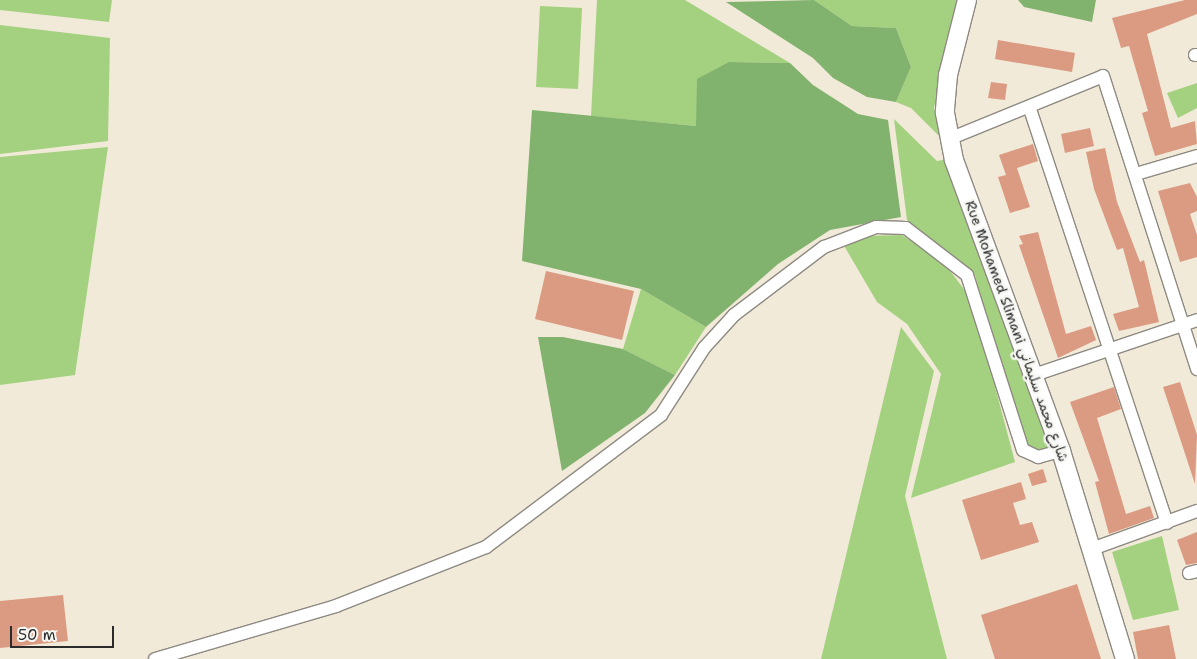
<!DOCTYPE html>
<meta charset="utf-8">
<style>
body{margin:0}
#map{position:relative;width:1197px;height:659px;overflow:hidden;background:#f2ead8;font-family:"Shantell Sans","Playpen Sans Arabic",sans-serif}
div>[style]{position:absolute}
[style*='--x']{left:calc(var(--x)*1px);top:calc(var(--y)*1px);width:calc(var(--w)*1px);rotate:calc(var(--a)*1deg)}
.green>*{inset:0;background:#a3d17f}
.forest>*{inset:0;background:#82b36e}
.building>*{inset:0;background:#db9a82}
.roads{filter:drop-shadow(1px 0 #8e8a82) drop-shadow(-1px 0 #8e8a82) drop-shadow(0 1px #8e8a82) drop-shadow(0 -1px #8e8a82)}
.street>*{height:12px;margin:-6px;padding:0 6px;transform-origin:6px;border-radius:6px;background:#fff}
.secondary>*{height:18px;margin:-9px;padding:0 9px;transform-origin:9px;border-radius:9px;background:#fff}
span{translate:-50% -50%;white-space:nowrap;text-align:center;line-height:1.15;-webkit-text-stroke:5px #f6f6f2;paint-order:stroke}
.street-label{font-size:14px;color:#2b2b2b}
.scale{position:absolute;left:10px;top:626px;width:104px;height:22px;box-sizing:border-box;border:2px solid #2b2b2b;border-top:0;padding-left:6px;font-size:15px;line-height:18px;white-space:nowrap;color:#2b2b2b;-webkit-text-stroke:4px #f6f6f2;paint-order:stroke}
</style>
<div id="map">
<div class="green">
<i style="clip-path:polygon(0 0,112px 0,109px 22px,0 10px)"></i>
<i style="clip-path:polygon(597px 0,685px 0,790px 63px,729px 62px,696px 126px,591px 116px)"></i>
<i style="clip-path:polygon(814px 0,958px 0,934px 108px,943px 140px,911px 108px,896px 102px,911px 67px,896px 28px,852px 26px)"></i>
<i style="clip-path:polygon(540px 6px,582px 8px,578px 89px,536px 87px)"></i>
<i style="clip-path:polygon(0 25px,110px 38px,108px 141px,0 154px)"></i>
<i style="clip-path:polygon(1197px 83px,1197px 108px,1178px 118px,1167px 93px)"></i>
<i style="clip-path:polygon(894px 119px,937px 161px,948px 159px,1053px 448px,1036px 453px,1030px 450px,992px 340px,975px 275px,907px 220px)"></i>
<i style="clip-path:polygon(108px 147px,75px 375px,0 385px,0 157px)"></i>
<i style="clip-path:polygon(902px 235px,945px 264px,972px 300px,1015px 462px,911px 498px,941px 374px,907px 324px,877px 302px,843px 244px,862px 236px)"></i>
<i style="clip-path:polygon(641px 289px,706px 327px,675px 375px,623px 349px)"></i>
<i style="clip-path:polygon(901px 327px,934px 371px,905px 496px,947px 659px,821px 659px)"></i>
<i style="clip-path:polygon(1162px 536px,1179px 610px,1133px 620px,1112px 552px)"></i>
</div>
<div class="forest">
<i style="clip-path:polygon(814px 0,852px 26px,896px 28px,911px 67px,896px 102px,867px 97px,833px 78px,813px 58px,726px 2px)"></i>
<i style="clip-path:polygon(1018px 0,1096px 0,1092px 22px,1024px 7px)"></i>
<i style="clip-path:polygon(729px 62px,790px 63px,813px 85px,858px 114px,888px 120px,901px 217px,830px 230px,778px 264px,706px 327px,641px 289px,522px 261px,532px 110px,696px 126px,697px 79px)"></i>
<i style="clip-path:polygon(538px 337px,563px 337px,623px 349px,675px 375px,645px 413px,562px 471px)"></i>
</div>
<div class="building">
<i style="clip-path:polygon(1185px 0,1197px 0,1197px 14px,1147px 34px,1171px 128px,1195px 121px,1197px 144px,1155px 156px,1142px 113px,1148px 111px,1129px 46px,1121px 48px,1112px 18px)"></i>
<i style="clip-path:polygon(998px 40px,1075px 53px,1072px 72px,995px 59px)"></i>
<i style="clip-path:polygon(991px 82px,1007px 84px,1005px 100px,988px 98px)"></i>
<i style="clip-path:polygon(1090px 128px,1094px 146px,1065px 153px,1061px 134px)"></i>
<i style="clip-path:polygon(1033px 144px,1038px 161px,1017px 168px,1030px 207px,1010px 213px,998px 177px,1006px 175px,999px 155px)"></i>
<i style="clip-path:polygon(1105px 148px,1117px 202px,1140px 262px,1144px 260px,1159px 322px,1119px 331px,1113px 314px,1139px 307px,1123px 248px,1117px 250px,1094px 189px,1086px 152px)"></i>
<i style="clip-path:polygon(1190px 183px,1197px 197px,1197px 211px,1190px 214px,1197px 235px,1197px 257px,1180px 262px,1158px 191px)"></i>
<i style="clip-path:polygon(1038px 232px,1066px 334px,1091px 326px,1096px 340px,1058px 358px,1019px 245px,1023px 244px,1019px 236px)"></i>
<i style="clip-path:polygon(546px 271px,634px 291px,622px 340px,535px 319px)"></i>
<i style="clip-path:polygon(1180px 382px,1197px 435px,1195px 484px,1163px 387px)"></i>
<i style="clip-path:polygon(1114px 387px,1121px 409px,1097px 418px,1126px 514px,1150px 506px,1154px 518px,1109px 534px,1095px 482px,1099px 481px,1070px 402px)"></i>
<i style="clip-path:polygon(1043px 469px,1047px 482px,1032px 486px,1028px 474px)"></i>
<i style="clip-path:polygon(1021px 482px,1026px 499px,1013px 503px,1020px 525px,1032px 522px,1039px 542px,981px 560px,962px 500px)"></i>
<i style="clip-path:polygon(1197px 532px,1197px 563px,1186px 565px,1177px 540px)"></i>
<i style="clip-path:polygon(1077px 584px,1101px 659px,995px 659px,981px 615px)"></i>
<i style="clip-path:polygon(63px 595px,68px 641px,0 648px,0 601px)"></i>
<i style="clip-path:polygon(1169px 625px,1176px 659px,1138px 659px,1133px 632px)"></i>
</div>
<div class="roads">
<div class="street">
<i style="--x:1195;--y:55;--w:2;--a:0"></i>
<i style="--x:1030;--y:109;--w:436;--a:71.7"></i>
<i style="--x:949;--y:139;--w:166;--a:-22.2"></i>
<i style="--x:1103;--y:76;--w:308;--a:72.2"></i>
<i style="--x:1136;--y:174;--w:64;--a:-16.4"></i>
<i style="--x:1034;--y:375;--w:172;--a:-18.6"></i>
<i style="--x:1089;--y:550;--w:115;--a:-19.9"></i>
<i style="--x:1189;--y:573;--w:8;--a:-14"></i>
<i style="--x:155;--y:659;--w:189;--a:-16.3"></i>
<i style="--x:336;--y:606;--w:161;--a:-21.5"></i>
<i style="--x:486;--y:547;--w:219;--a:-37"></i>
<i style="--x:661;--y:415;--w:80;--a:-57.3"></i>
<i style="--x:704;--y:348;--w:45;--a:-47.7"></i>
<i style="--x:734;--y:315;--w:113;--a:-37.1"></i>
<i style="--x:824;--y:247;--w:56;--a:-21"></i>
<i style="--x:876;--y:227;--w:30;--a:2"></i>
<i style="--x:906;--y:228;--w:77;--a:37.6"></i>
<i style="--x:967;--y:275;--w:184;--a:72.3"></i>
<i style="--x:1023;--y:450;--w:17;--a:25"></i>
<i style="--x:1038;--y:457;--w:24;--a:-15"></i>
</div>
<div class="secondary">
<i style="--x:967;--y:0;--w:77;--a:104.2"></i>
<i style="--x:948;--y:75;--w:38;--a:95"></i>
<i style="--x:945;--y:113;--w:48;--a:79.2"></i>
<i style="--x:954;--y:160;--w:310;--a:69.8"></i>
<i style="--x:1061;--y:451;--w:218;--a:72.9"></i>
</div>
</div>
<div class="street-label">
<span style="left:1017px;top:331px;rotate:70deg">Rue Mohamed Slimani شارع محمد سليماني</span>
</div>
<div class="scale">50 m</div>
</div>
